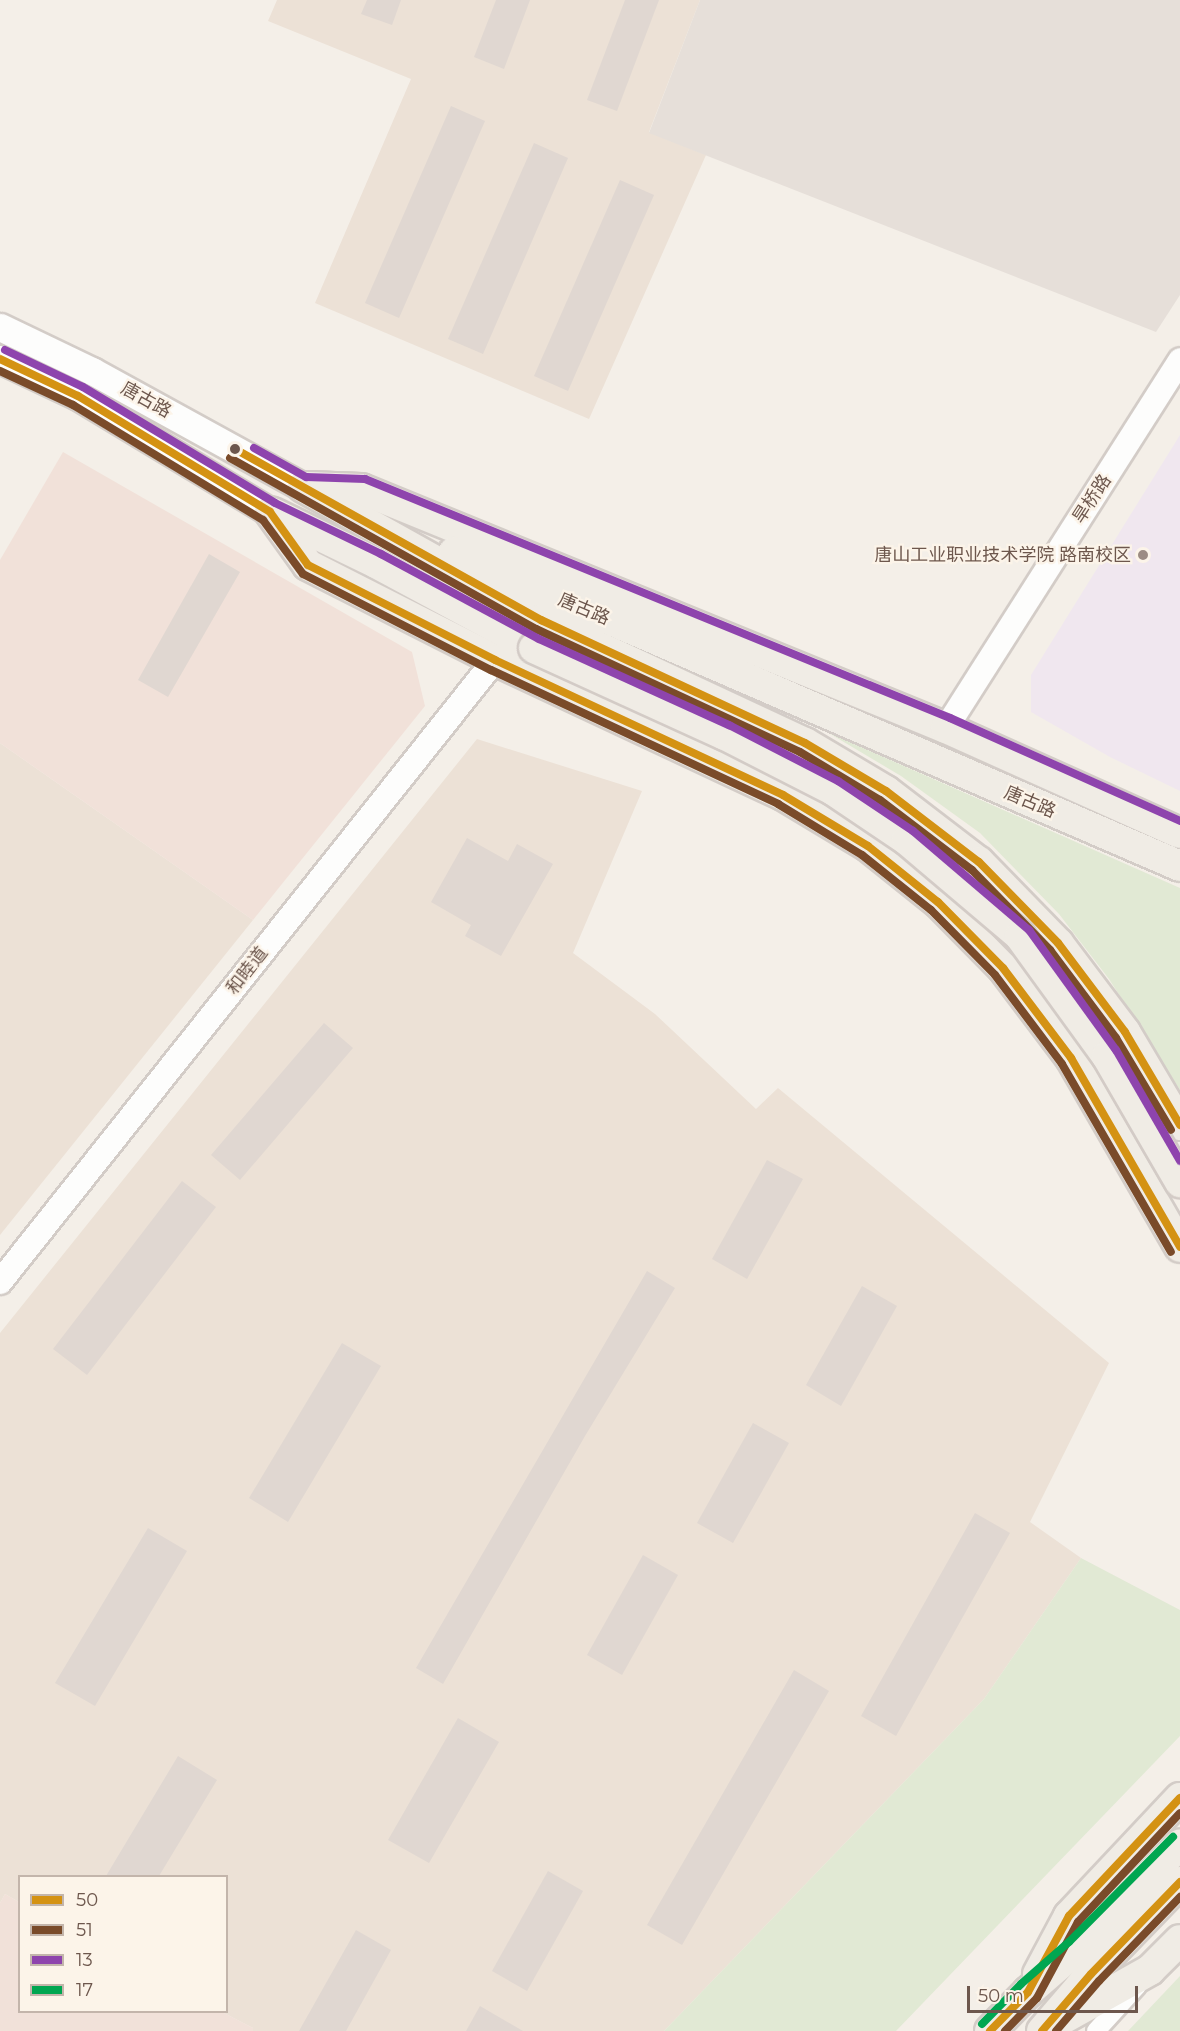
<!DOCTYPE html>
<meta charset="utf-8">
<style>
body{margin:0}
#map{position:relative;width:1180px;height:2031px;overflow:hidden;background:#f4efe8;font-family:Montserrat,"Noto Sans SC",sans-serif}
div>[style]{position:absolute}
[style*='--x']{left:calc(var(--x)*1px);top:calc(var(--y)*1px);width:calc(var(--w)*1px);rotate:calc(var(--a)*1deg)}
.residential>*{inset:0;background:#ece1d6}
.commercial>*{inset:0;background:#f1e1d9}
.industrial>*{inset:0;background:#e6dfd9}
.education>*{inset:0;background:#f0e7ef}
.green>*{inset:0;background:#e1e9d4}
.building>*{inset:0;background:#e0d7d1}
.roads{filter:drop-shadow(2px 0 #d3ccc7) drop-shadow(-2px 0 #d3ccc7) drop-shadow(0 2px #d3ccc7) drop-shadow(0 -2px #d3ccc7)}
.minor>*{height:18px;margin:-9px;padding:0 9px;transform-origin:9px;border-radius:9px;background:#fdfdfc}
.tertiary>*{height:24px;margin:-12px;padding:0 12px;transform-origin:12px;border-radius:12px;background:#fdfdfc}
.secondary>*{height:27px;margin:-13.5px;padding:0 13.5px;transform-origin:13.5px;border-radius:13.5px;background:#fdfdfc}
.primary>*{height:30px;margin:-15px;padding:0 15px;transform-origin:15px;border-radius:15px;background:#f0ece5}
.bridges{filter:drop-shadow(2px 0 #d3cbc6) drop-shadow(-2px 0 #d3cbc6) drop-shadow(0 2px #d3cbc6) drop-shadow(0 -2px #d3cbc6)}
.primary-bridge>*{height:30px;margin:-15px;padding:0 15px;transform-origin:15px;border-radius:15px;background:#f0ece5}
.bus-1>*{height:8px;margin:-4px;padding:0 4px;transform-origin:4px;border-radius:4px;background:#d49213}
.bus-2>*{height:8px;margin:-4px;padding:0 4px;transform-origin:4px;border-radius:4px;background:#7a4b2a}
.bus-3>*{height:8px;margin:-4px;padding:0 4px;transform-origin:4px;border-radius:4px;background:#8e44ad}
.bus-4>*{height:8px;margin:-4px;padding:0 4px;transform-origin:4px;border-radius:4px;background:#00a651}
.dots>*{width:16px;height:16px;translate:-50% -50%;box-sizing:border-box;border:3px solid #fcf4e9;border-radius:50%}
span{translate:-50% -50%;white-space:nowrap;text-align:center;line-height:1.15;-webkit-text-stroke:4.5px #fcf4e9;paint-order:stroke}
.street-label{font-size:18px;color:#6d574d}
.poi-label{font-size:18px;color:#6d574d}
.right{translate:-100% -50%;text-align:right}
.legend{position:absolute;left:18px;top:1875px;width:210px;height:138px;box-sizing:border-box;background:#fcf4e9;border:2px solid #c3b5ab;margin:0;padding:8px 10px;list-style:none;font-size:18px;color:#6d574d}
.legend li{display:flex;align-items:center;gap:12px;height:30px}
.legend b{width:30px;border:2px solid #c3b5ab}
.scale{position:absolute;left:967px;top:1986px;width:171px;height:27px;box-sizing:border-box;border:3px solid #6d574d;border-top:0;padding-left:8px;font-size:18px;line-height:21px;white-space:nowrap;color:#6d574d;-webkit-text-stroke:4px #fcf4e9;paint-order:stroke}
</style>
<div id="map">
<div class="residential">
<i style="clip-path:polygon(277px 0,700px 0,649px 132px,706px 155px,589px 419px,315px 303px,411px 79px,268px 21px)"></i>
<i style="clip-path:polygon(477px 739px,642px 791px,573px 953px,655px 1014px,756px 1109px,778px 1088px,1109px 1363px,1030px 1522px,1081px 1558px,984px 1699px,664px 2031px,253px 2031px,253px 2028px,222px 2012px,226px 2012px,226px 1876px,20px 1876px,19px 1902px,5px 1894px,0 1903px,0 1333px)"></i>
<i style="clip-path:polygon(0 743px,253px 920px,0 1235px)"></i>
</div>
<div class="commercial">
<i style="clip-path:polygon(63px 452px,412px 652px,425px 706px,253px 920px,0 743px,0 560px)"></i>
<i style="clip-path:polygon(5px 1894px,19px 1902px,20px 2012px,222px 2012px,253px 2028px,253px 2031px,0 2031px,0 1903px)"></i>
</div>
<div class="industrial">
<i style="clip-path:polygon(700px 0,1180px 0,1180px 295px,1156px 332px,649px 133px)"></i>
</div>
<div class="education">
<i style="clip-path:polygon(1180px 435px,1180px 791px,1110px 757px,1031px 712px,1031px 675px)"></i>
</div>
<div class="green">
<i style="clip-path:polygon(827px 732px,1180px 888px,1180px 1090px,1109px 979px,1059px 914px,980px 833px,901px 776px)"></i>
<i style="clip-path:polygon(1081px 1558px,1180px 1610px,1180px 1736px,896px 2031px,664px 2031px,984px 1699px)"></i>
<i style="clip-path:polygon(1180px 1976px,1180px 2031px,1128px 2031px)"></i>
</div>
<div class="building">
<i style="clip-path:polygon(367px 0,401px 0,392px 25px,361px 14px)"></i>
<i style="clip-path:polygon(496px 0,530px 0,504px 69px,474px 57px)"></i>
<i style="clip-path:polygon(625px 0,659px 0,617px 111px,587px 100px)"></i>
<i style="clip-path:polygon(451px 106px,485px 121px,399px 318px,365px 303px)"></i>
<i style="clip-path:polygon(534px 143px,568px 158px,483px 354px,448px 339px)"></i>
<i style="clip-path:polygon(620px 180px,654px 195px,568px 391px,534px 376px)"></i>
<i style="clip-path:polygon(209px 554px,240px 572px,168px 697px,138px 680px)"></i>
<i style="clip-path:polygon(467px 838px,508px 861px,517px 844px,553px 864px,501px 956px,465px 936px,471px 925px,431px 902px)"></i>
<i style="clip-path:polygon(324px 1023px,353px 1048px,240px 1180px,211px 1155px)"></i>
<i style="clip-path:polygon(767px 1160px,803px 1179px,747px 1279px,712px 1259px)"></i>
<i style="clip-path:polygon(182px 1181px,216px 1207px,87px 1375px,53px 1349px)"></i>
<i style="clip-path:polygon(647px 1271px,675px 1288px,585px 1436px,443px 1684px,416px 1668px)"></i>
<i style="clip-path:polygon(862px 1286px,897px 1306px,841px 1406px,806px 1385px)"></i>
<i style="clip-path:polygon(342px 1343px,381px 1366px,288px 1522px,249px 1498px)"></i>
<i style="clip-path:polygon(753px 1423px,789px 1443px,733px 1543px,697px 1523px)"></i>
<i style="clip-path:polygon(975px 1513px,1010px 1533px,896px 1736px,861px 1716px)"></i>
<i style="clip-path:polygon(148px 1528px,187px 1551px,95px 1706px,55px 1683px)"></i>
<i style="clip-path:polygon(643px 1555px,678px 1575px,622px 1675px,587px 1655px)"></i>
<i style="clip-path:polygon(794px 1670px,829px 1691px,682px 1945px,647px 1925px)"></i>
<i style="clip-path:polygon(458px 1718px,499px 1742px,429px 1863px,388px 1840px)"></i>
<i style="clip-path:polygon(178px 1756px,217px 1780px,159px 1876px,106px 1876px)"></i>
<i style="clip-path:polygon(548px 1871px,583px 1891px,527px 1991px,492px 1971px)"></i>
<i style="clip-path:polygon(356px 1930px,391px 1950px,346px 2031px,299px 2031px)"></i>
<i style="clip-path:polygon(480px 2006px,523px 2031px,466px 2031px)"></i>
</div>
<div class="roads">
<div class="minor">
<i style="--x:1096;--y:2031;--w:61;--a:-47.7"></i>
</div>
<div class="tertiary">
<i style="--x:946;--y:728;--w:436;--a:-57.5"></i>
<i style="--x:0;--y:1282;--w:795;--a:-51.49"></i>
</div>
<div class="secondary">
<i style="--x:0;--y:327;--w:102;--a:25.6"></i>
<i style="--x:92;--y:371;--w:241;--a:28.8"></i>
<i style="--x:0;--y:359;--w:86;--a:25.4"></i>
<i style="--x:78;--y:396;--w:224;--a:31.1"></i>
</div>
<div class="primary">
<i style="--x:303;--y:487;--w:273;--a:29.2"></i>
<i style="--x:541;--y:620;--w:291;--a:25"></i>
<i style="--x:805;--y:743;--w:94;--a:30.7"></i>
<i style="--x:886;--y:791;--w:117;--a:37.4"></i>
<i style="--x:979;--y:862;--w:113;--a:45.7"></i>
<i style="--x:1058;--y:943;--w:111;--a:53"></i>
<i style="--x:1125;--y:1032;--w:108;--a:59.4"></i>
<i style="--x:309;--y:487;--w:52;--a:2.2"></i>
<i style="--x:361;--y:489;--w:632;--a:22.22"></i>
<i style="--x:946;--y:728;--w:256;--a:24.2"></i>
<i style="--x:270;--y:512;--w:65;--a:54.4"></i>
<i style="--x:308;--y:565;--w:210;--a:26.9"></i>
<i style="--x:495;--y:660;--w:318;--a:25.1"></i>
<i style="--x:783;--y:795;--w:99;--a:31"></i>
<i style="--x:868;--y:846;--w:90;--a:38.7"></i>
<i style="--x:938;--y:902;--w:93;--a:45.4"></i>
<i style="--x:1003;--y:968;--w:113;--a:52.9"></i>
<i style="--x:1071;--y:1058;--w:218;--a:60"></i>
<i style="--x:273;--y:513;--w:114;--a:25.9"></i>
<i style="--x:376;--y:563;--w:179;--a:28.3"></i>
<i style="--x:454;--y:552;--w:791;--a:23.39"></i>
<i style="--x:1038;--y:1974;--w:66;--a:-61.9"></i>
<i style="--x:1069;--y:1916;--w:162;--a:-46.8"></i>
<i style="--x:1061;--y:2020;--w:102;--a:-29.3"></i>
<i style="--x:1150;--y:1970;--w:42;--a:-45"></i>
<i style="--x:990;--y:2031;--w:54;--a:-45.7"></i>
<i style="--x:1028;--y:1992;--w:64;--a:-41.2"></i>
<i style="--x:1076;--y:1950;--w:148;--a:-45.5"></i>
<i style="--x:1042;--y:2031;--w:75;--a:-49.3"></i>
<i style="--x:1091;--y:1974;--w:128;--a:-45.9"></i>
</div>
</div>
<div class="bridges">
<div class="primary-bridge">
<i style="--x:534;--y:648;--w:210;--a:24.5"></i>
<i style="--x:725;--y:735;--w:121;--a:27"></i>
<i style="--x:833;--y:790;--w:89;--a:34"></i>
<i style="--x:907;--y:840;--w:148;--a:40.3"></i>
<i style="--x:1020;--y:936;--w:148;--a:54.1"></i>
<i style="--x:1107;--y:1056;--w:146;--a:59.9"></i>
</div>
</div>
<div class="bus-1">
<i style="--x:0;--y:359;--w:86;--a:25.4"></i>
<i style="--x:78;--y:396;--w:224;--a:31.1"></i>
<i style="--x:270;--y:512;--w:65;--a:54.4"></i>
<i style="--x:308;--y:565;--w:210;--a:26.9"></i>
<i style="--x:495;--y:660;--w:318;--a:25.1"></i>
<i style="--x:783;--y:795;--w:99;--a:31"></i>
<i style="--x:868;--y:846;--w:90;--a:38.7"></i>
<i style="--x:938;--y:902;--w:93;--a:45.4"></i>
<i style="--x:1003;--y:968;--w:113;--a:52.9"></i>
<i style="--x:1071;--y:1058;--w:218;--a:60"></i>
<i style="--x:235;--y:449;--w:351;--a:29.2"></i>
<i style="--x:541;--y:620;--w:291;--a:25"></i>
<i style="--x:805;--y:743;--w:94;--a:30.7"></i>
<i style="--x:886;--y:791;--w:117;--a:37.4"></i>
<i style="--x:979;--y:862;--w:113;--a:45.7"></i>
<i style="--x:1058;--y:943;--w:111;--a:53"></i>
<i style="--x:1125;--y:1032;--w:108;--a:59.4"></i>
<i style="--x:990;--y:2031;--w:54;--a:-45.7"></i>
<i style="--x:1028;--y:1992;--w:86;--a:-61.7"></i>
<i style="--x:1069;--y:1916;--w:162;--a:-46.8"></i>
<i style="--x:1042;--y:2031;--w:75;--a:-49.3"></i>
<i style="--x:1091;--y:1974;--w:128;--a:-45.9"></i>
</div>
<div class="bus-2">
<i style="--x:0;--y:371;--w:81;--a:25"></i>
<i style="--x:73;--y:405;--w:222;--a:31.2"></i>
<i style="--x:263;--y:520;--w:67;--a:53.5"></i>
<i style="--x:303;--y:574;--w:211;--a:27.1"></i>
<i style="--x:491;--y:670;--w:317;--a:25"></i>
<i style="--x:778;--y:804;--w:98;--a:31.3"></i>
<i style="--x:862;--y:855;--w:88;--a:38.6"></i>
<i style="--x:931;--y:910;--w:91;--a:45.4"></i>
<i style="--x:995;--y:975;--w:111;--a:53"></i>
<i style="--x:1062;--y:1064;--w:217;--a:59.9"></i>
<i style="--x:230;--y:458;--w:351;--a:29.2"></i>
<i style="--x:536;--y:629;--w:291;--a:25"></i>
<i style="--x:800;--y:752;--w:93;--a:31"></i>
<i style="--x:880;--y:800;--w:116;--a:37.3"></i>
<i style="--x:972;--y:870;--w:112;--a:45.7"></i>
<i style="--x:1050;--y:950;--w:110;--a:53.1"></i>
<i style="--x:1116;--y:1038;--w:107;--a:59.1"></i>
<i style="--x:1005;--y:2031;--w:46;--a:-45.9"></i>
<i style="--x:1037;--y:1998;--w:86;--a:-61.7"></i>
<i style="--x:1078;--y:1922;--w:149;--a:-46.9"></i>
<i style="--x:1056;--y:2031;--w:66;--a:-49.3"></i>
<i style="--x:1099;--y:1981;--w:117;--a:-46"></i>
</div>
<div class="bus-3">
<i style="--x:5;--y:350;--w:86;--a:25.4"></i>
<i style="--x:83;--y:387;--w:224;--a:31.1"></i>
<i style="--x:275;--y:503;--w:118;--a:25.7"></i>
<i style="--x:381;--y:554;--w:179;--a:28.3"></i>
<i style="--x:539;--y:639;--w:209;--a:24.4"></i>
<i style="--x:729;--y:725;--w:123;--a:27.2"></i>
<i style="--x:838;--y:781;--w:90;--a:33.7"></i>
<i style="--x:913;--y:831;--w:153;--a:40.5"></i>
<i style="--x:1029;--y:930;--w:148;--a:54.1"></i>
<i style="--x:1116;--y:1050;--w:128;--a:60"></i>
<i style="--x:254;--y:448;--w:60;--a:29.1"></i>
<i style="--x:306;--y:477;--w:59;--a:1.9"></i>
<i style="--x:365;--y:479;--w:632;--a:22.22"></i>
<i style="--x:950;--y:718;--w:252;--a:24.1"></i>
</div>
<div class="bus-4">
<i style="--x:982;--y:2024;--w:56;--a:-45.7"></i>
<i style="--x:1021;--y:1984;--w:64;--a:-41.2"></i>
<i style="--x:1069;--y:1942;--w:148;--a:-45.3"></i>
</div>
<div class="dots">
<i style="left:235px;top:449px;background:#6d574d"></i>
<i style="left:1143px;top:555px;background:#9c8c83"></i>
</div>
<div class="street-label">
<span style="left:146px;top:400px;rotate:29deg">唐古路</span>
<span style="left:1092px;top:499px;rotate:-57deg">旱桥路</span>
<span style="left:584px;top:609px;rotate:23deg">唐古路</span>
<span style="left:1030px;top:802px;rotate:23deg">唐古路</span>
<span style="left:247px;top:971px;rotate:-52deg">和睦道</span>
</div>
<div class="poi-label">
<span class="right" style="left:1131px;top:555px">唐山工业职业技术学院 路南校区</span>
</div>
<ul class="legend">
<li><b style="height:8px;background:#d49213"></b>50</li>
<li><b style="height:8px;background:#7a4b2a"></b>51</li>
<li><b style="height:8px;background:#8e44ad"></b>13</li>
<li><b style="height:8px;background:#00a651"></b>17</li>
</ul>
<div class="scale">50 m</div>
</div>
